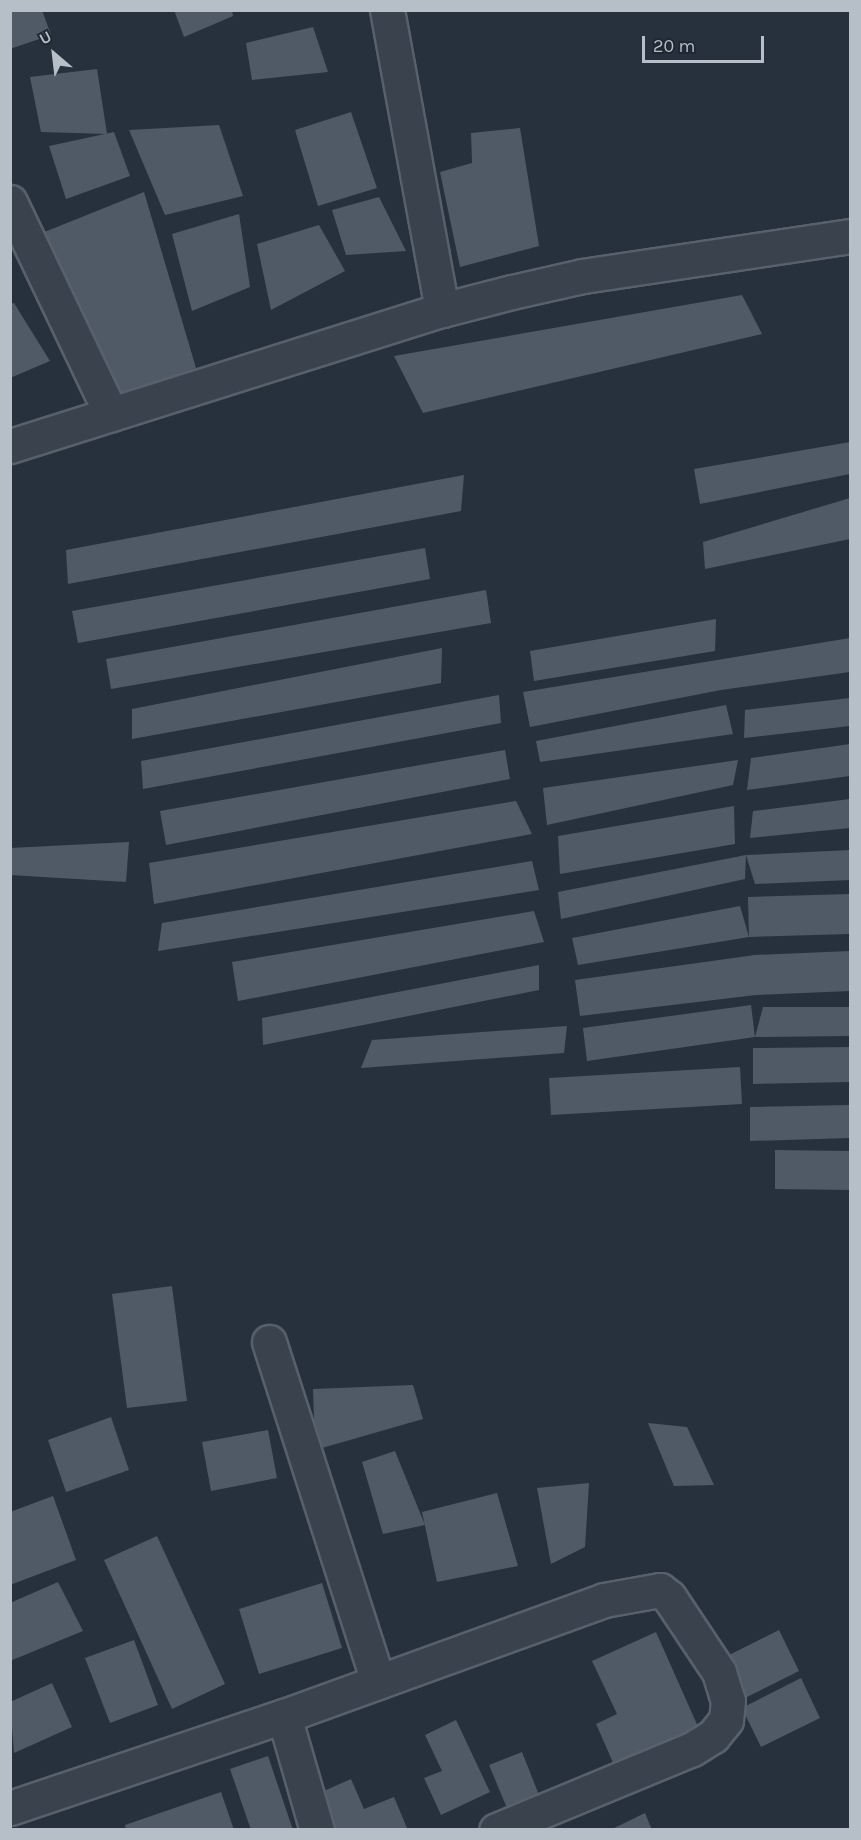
<!DOCTYPE html>
<style>
body{margin:0}
#map{position:relative;width:861px;height:1840px;overflow:hidden;background:#26313d;font-family:Karla,sans-serif}
div>[style]{position:absolute}
[style*='--x']{left:calc(var(--x)*1px);top:calc(var(--y)*1px);width:calc(var(--w)*1px);rotate:calc(var(--a)*1deg)}
.building>*{inset:0;background:#505a67}
.roads{filter:drop-shadow(2px 0 #58616b) drop-shadow(-2px 0 #58616b) drop-shadow(0 2px #58616b) drop-shadow(0 -2px #58616b)}
.minor>*{height:33px;margin:-16.5px;padding:0 16.5px;transform-origin:16.5px;border-radius:16.5px;background:#3a434d}
span{translate:-50% -50%;white-space:nowrap;text-align:center;line-height:1.15;-webkit-text-stroke:4.5px #1f2832;paint-order:stroke}
.frame{position:absolute;inset:0;border:12px solid #b6bec8;pointer-events:none}
.north{position:absolute;left:24px;top:24px;width:60px;height:60px;-webkit-text-stroke:4px #1f2832;paint-order:stroke;rotate:332deg;font-size:16px;font-weight:700;line-height:24px;text-align:center;color:#b6bec8}
.north::after{content:'';display:block;margin:auto;width:21px;height:27px;background:#b6bec8;clip-path:polygon(50% 0,100% 100%,50% 72%,0 100%)}
.scale{position:absolute;left:642px;top:36px;width:122px;height:27px;box-sizing:border-box;border:3px solid #b6bec8;border-top:0;padding-left:8px;font-size:18px;line-height:21px;white-space:nowrap;color:#b6bec8;-webkit-text-stroke:4px #1f2832;paint-order:stroke}
</style>
<div id="map">
<div class="building">
<i style="clip-path:polygon(10px 10px,42px 10px,51px 35px,10px 49px)"></i>
<i style="clip-path:polygon(174px 10px,232px 10px,233px 16px,184px 37px)"></i>
<i style="clip-path:polygon(313px 27px,328px 72px,252px 80px,246px 43px)"></i>
<i style="clip-path:polygon(97px 69px,107px 134px,41px 132px,30px 77px)"></i>
<i style="clip-path:polygon(351px 112px,377px 188px,318px 206px,295px 130px)"></i>
<i style="clip-path:polygon(219px 125px,243px 196px,165px 215px,129px 130px)"></i>
<i style="clip-path:polygon(520px 128px,539px 246px,460px 267px,440px 172px,472px 163px,471px 133px)"></i>
<i style="clip-path:polygon(114px 132px,130px 176px,66px 199px,49px 146px)"></i>
<i style="clip-path:polygon(144px 192px,196px 368px,125px 400px,42px 233px)"></i>
<i style="clip-path:polygon(379px 197px,406px 251px,346px 255px,332px 210px)"></i>
<i style="clip-path:polygon(239px 214px,250px 287px,192px 311px,172px 234px)"></i>
<i style="clip-path:polygon(319px 225px,345px 271px,271px 310px,257px 244px)"></i>
<i style="clip-path:polygon(742px 295px,762px 334px,423px 413px,394px 356px)"></i>
<i style="clip-path:polygon(14px 303px,50px 361px,10px 378px,10px 304px)"></i>
<i style="clip-path:polygon(850px 442px,850px 474px,700px 504px,694px 469px)"></i>
<i style="clip-path:polygon(464px 475px,461px 511px,68px 584px,66px 550px)"></i>
<i style="clip-path:polygon(850px 498px,850px 539px,705px 569px,703px 542px)"></i>
<i style="clip-path:polygon(425px 548px,430px 579px,78px 643px,72px 611px)"></i>
<i style="clip-path:polygon(486px 590px,491px 623px,111px 689px,106px 659px)"></i>
<i style="clip-path:polygon(716px 619px,715px 651px,534px 681px,530px 651px)"></i>
<i style="clip-path:polygon(850px 638px,850px 672px,721px 690px,530px 727px,523px 692px)"></i>
<i style="clip-path:polygon(442px 648px,441px 683px,132px 739px,132px 709px)"></i>
<i style="clip-path:polygon(499px 695px,501px 723px,143px 789px,141px 761px)"></i>
<i style="clip-path:polygon(850px 698px,850px 726px,744px 738px,745px 710px)"></i>
<i style="clip-path:polygon(726px 705px,733px 734px,540px 762px,536px 741px)"></i>
<i style="clip-path:polygon(850px 744px,850px 776px,747px 790px,751px 758px)"></i>
<i style="clip-path:polygon(505px 750px,510px 779px,166px 845px,160px 811px)"></i>
<i style="clip-path:polygon(738px 760px,733px 785px,547px 825px,543px 788px)"></i>
<i style="clip-path:polygon(850px 799px,850px 828px,750px 838px,753px 811px)"></i>
<i style="clip-path:polygon(516px 801px,532px 834px,154px 904px,149px 863px)"></i>
<i style="clip-path:polygon(734px 806px,735px 844px,560px 874px,558px 836px)"></i>
<i style="clip-path:polygon(129px 842px,126px 882px,10px 875px,10px 848px)"></i>
<i style="clip-path:polygon(850px 850px,850px 880px,755px 884px,746px 855px)"></i>
<i style="clip-path:polygon(746px 855px,745px 879px,561px 919px,558px 892px)"></i>
<i style="clip-path:polygon(532px 861px,539px 890px,158px 951px,162px 923px)"></i>
<i style="clip-path:polygon(850px 894px,850px 934px,749px 937px,748px 897px)"></i>
<i style="clip-path:polygon(740px 906px,749px 937px,578px 965px,572px 938px)"></i>
<i style="clip-path:polygon(534px 911px,544px 942px,238px 1001px,232px 962px)"></i>
<i style="clip-path:polygon(850px 951px,850px 991px,756px 995px,580px 1016px,575px 980px,755px 955px)"></i>
<i style="clip-path:polygon(539px 965px,539px 990px,263px 1045px,262px 1018px)"></i>
<i style="clip-path:polygon(751px 1005px,755px 1037px,763px 1007px,850px 1007px,850px 1036px,755px 1037px,587px 1061px,583px 1028px)"></i>
<i style="clip-path:polygon(567px 1026px,564px 1053px,361px 1068px,372px 1040px)"></i>
<i style="clip-path:polygon(850px 1047px,850px 1082px,753px 1084px,753px 1048px)"></i>
<i style="clip-path:polygon(740px 1067px,742px 1104px,551px 1115px,549px 1078px)"></i>
<i style="clip-path:polygon(850px 1105px,850px 1138px,750px 1141px,750px 1107px)"></i>
<i style="clip-path:polygon(775px 1150px,850px 1151px,850px 1190px,775px 1189px)"></i>
<i style="clip-path:polygon(172px 1286px,187px 1401px,127px 1408px,112px 1294px)"></i>
<i style="clip-path:polygon(413px 1385px,423px 1419px,315px 1450px,313px 1389px)"></i>
<i style="clip-path:polygon(111px 1417px,129px 1470px,66px 1492px,48px 1440px)"></i>
<i style="clip-path:polygon(648px 1423px,687px 1427px,714px 1485px,674px 1486px)"></i>
<i style="clip-path:polygon(268px 1430px,277px 1478px,211px 1491px,202px 1442px)"></i>
<i style="clip-path:polygon(395px 1451px,425px 1525px,383px 1534px,362px 1462px)"></i>
<i style="clip-path:polygon(589px 1483px,585px 1547px,551px 1564px,537px 1488px)"></i>
<i style="clip-path:polygon(497px 1493px,518px 1566px,437px 1582px,422px 1512px)"></i>
<i style="clip-path:polygon(53px 1496px,76px 1560px,10px 1585px,10px 1512px)"></i>
<i style="clip-path:polygon(157px 1536px,225px 1684px,172px 1709px,104px 1560px)"></i>
<i style="clip-path:polygon(58px 1582px,83px 1631px,10px 1661px,10px 1603px)"></i>
<i style="clip-path:polygon(322px 1583px,342px 1648px,259px 1674px,239px 1609px)"></i>
<i style="clip-path:polygon(779px 1630px,799px 1671px,745px 1698px,725px 1657px)"></i>
<i style="clip-path:polygon(656px 1632px,703px 1738px,619px 1776px,596px 1724px,617px 1714px,592px 1661px)"></i>
<i style="clip-path:polygon(134px 1640px,158px 1705px,110px 1723px,85px 1658px)"></i>
<i style="clip-path:polygon(801px 1678px,820px 1718px,761px 1747px,742px 1708px)"></i>
<i style="clip-path:polygon(52px 1683px,72px 1727px,14px 1753px,10px 1702px)"></i>
<i style="clip-path:polygon(456px 1720px,490px 1792px,441px 1815px,424px 1778px,442px 1771px,425px 1735px)"></i>
<i style="clip-path:polygon(522px 1752px,541px 1800px,509px 1813px,489px 1765px)"></i>
<i style="clip-path:polygon(268px 1756px,293px 1830px,251px 1830px,230px 1769px)"></i>
<i style="clip-path:polygon(351px 1779px,364px 1809px,394px 1797px,407px 1828px,331px 1830px,317px 1794px)"></i>
<i style="clip-path:polygon(221px 1792px,234px 1830px,126px 1830px,125px 1825px)"></i>
<i style="clip-path:polygon(645px 1813px,652px 1830px,610px 1830px)"></i>
</div>
<div class="roads">
<div class="minor">
<i style="--x:387;--y:10;--w:305;--a:79.6"></i>
<i style="--x:10;--y:202;--w:235;--a:64.5"></i>
<i style="--x:10;--y:446;--w:453;--a:-17.5"></i>
<i style="--x:442;--y:310;--w:72;--a:-14.4"></i>
<i style="--x:512;--y:292;--w:73;--a:-12.7"></i>
<i style="--x:583;--y:276;--w:270;--a:-8.5"></i>
<i style="--x:269;--y:1342;--w:357;--a:72.2"></i>
<i style="--x:284;--y:1716;--w:119;--a:73.9"></i>
<i style="--x:10;--y:1808;--w:289;--a:-18.6"></i>
<i style="--x:284;--y:1716;--w:340;--a:-19.9"></i>
<i style="--x:604;--y:1600;--w:57;--a:-10.1"></i>
<i style="--x:660;--y:1590;--w:11;--a:38"></i>
<i style="--x:669;--y:1597;--w:90;--a:56.3"></i>
<i style="--x:719;--y:1672;--w:30;--a:73"></i>
<i style="--x:728;--y:1701;--w:19;--a:96"></i>
<i style="--x:726;--y:1720;--w:21;--a:129"></i>
<i style="--x:713;--y:1736;--w:25;--a:148"></i>
<i style="--x:692;--y:1749;--w:212;--a:157.5"></i>
</div>
</div>
<div class="frame"></div>
<div class="north">U</div>
<div class="scale">20 m</div>
</div>
